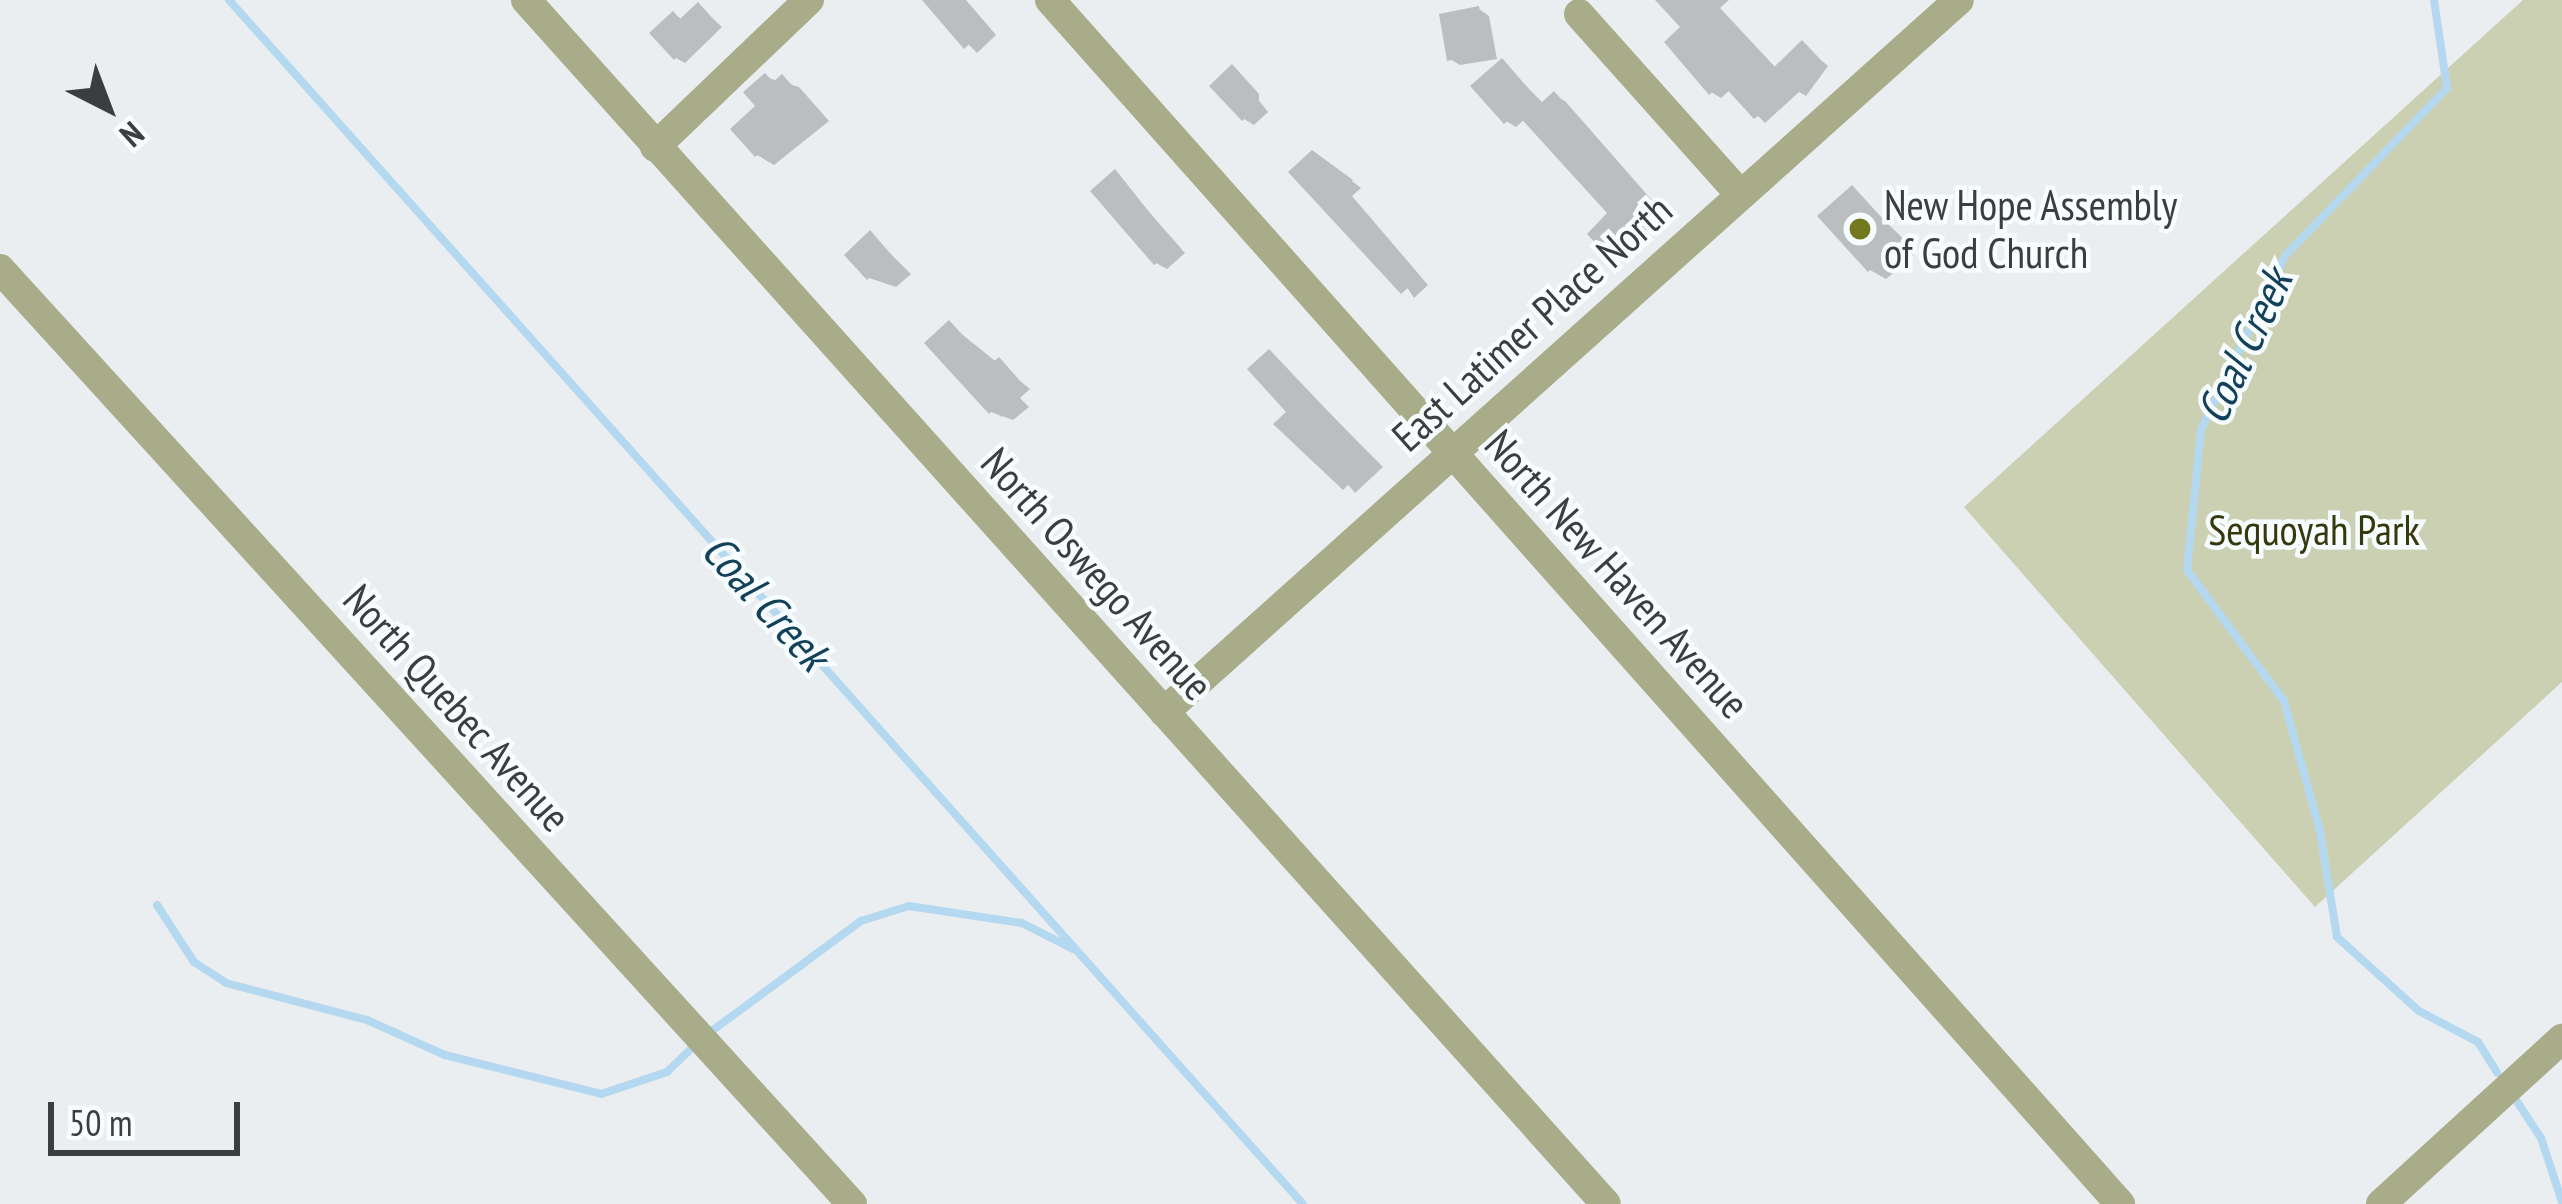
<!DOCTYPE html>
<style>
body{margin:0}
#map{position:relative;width:2562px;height:1204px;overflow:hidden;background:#eaeef1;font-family:"PT Sans Narrow",sans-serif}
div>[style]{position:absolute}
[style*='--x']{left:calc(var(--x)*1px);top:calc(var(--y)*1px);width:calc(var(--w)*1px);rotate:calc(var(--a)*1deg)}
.green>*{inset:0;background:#ccd0b2}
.shadow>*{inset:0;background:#0003}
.stream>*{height:8px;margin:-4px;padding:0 4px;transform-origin:4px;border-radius:4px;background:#b4d8ef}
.building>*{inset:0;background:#babec1}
.minor>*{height:30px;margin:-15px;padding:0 15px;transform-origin:15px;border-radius:15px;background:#a8ac88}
.dots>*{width:33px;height:33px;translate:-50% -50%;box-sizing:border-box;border:6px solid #f7fcff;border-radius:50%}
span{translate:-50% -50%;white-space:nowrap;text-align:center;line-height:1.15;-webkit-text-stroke:9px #f7fcff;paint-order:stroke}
.poi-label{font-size:42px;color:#3b3d3e}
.left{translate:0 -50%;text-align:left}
.street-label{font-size:42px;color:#3b3d3e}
.park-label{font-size:42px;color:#37390c}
.water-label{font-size:45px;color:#134159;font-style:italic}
.north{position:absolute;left:48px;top:48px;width:120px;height:120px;-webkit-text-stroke:9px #f7fcff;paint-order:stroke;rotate:138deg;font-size:33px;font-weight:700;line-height:48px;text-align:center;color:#3b3d3e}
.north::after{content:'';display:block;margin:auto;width:42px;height:54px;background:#3b3d3e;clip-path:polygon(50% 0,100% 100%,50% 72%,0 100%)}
.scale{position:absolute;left:48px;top:1102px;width:192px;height:54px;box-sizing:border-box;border:6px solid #3b3d3e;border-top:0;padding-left:15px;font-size:36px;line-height:42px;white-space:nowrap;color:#3b3d3e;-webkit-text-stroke:9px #f7fcff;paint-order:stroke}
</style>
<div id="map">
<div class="green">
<i style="clip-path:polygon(2523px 0,2562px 0,2562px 682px,2315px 907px,1964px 507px)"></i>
</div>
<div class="shadow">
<i style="clip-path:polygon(925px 0,966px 0,996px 35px,977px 53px)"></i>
<i style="clip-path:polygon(1660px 0,1729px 0,1720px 8px,1776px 68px,1802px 44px,1828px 66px,1806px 96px,1799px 92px,1765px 123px,1731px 89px,1721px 98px,1711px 92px,1684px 27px)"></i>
<i style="clip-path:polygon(699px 6px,722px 27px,685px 63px,676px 58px,674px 14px,683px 20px)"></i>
<i style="clip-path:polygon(1479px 9px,1489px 16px,1497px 59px,1460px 65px,1450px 59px)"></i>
<i style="clip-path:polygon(1502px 62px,1544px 104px,1554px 95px,1565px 101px,1664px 214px,1617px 257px,1607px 251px,1612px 216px,1525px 119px,1516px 127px,1506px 121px)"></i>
<i style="clip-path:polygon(1233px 68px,1268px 112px,1254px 125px,1244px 119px)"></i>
<i style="clip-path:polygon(765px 77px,799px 87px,829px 121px,774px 165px,757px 155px)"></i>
<i style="clip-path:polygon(1324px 160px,1361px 188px,1352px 196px,1428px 285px,1414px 298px)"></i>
<i style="clip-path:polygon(1115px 173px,1185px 253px,1167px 269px,1156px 263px)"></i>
<i style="clip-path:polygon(1852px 189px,1917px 252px,1886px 279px,1870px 270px)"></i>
<i style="clip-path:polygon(870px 234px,911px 274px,896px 287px,869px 278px)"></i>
<i style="clip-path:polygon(949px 324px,1030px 389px,1020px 398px,1029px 407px,1013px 420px,991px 412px)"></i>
<i style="clip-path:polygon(1270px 353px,1383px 467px,1355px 493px,1290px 413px)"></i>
</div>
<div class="stream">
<i style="--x:229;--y:0;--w:1613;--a:48.27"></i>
<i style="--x:2434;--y:0;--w:89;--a:81.6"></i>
<i style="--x:2447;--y:88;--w:233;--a:134"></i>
<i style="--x:2285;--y:256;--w:193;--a:115.8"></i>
<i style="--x:2201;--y:430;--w:141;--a:95.7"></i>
<i style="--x:2187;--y:570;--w:163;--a:53.5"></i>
<i style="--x:2284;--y:701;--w:135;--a:74.5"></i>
<i style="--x:2320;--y:831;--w:107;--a:80.9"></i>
<i style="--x:2337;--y:937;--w:110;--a:42.1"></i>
<i style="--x:2419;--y:1011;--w:67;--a:27.7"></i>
<i style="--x:2478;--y:1042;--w:36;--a:58"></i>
<i style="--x:157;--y:905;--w:68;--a:57"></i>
<i style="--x:194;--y:962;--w:38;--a:33"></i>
<i style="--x:226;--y:983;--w:146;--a:14.7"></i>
<i style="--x:367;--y:1020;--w:85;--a:24.2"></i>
<i style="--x:445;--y:1055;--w:161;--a:14"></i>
<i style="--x:601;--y:1094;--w:70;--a:-18.4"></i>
<i style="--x:667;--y:1072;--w:43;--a:-44.1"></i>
<i style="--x:709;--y:1033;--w:189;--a:-36.4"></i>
<i style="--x:861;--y:921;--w:50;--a:-17.4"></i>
<i style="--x:909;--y:906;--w:114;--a:8.6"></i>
<i style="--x:1022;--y:923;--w:57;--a:27"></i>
<i style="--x:2516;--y:1100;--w:45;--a:56.7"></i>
<i style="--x:2541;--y:1138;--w:67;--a:71.8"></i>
</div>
<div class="building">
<i style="clip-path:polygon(922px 0,962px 0,987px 28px,964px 49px)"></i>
<i style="clip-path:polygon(1655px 0,1710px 0,1774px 67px,1802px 40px,1820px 59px,1810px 68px,1815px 74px,1754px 119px,1722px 84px,1709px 95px,1664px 42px,1680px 27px)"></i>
<i style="clip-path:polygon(698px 2px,715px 21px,674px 60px,649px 33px,673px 11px,680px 19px)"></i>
<i style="clip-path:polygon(1479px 6px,1487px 54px,1447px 61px,1439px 14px)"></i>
<i style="clip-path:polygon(1502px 58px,1541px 103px,1554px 91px,1656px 207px,1605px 253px,1587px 234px,1607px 213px,1516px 113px,1504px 124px,1470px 86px)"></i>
<i style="clip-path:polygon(1232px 64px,1259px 94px,1259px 105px,1242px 121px,1209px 86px)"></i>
<i style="clip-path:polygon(765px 73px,773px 82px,782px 74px,815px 111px,755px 157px,730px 129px,755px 106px,743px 92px)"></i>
<i style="clip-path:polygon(1312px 150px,1353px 180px,1343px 189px,1419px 278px,1401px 294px,1288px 172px)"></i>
<i style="clip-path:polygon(1115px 169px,1176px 246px,1154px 265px,1090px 191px)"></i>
<i style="clip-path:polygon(1852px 185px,1903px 241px,1868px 272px,1817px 216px)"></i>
<i style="clip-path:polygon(870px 230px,902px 267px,884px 283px,875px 273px,867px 280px,844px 255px)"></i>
<i style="clip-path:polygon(949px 320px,990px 365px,999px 357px,1021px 382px,1012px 390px,1020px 400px,1001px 417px,994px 409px,989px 414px,924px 343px)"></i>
<i style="clip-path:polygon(1269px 349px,1374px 460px,1343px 490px,1273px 424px,1286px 412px,1247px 369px)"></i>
</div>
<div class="minor">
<i style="--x:526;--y:0;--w:1617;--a:48.11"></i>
<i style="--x:1050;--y:0;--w:1611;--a:48.37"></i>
<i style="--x:1579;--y:14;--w:240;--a:48.2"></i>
<i style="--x:655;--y:147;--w:213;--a:-43.7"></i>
<i style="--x:0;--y:269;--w:1265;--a:47.66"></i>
<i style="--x:1164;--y:712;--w:1067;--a:-41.85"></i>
<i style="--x:2381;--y:1204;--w:245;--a:-42.4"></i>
</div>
<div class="dots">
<i style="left:1860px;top:229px;background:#727720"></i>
</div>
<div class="poi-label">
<span class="left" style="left:1884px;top:229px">New Hope Assembly<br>of God Church</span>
</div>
<div class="street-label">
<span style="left:1532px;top:323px;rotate:-42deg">East Latimer Place North</span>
<span style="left:1097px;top:574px;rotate:48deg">North Oswego Avenue</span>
<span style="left:1617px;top:574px;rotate:48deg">North New Haven Avenue</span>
<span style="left:457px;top:708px;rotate:48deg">North Quebec Avenue</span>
</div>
<div class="park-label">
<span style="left:2314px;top:530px">Sequoyah Park</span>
</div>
<div class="water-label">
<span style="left:2244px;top:346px;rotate:-65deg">Coal Creek</span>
<span style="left:766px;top:602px;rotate:48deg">Coal Creek</span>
</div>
<div class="north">N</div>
<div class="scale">50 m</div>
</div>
